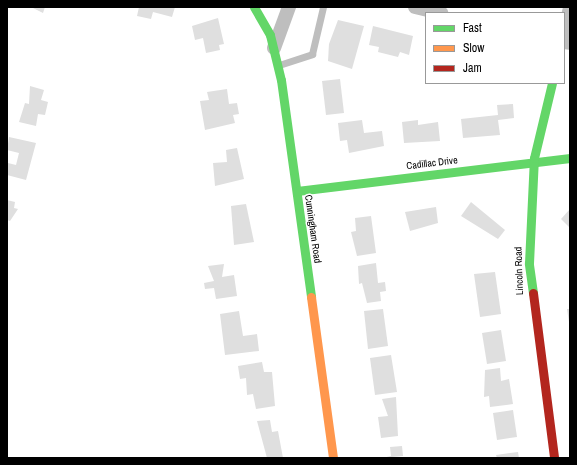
<!DOCTYPE html>
<style>
body{margin:0}
#map{position:relative;width:577px;height:465px;overflow:hidden;background:#fff;font-family:"Archivo Narrow",sans-serif}
div>[style]{position:absolute}
[style*='--x']{left:calc(var(--x)*1px);top:calc(var(--y)*1px);width:calc(var(--w)*1px);rotate:calc(var(--a)*1deg)}
.building>*{inset:0;background:#dfdfdf}
.lane>*{height:7px;margin:-3.5px;padding:0 3.5px;transform-origin:3.5px;border-radius:3.5px;background:#bebebe}
.street>*{height:14px;margin:-7px;padding:0 7px;transform-origin:7px;border-radius:7px;background:#bebebe}
.fast>*{height:9px;margin:-4.5px;padding:0 4.5px;transform-origin:4.5px;border-radius:4.5px;background:#63d668}
.slow>*{height:9px;margin:-4.5px;padding:0 4.5px;transform-origin:4.5px;border-radius:4.5px;background:#ff974d}
.jam>*{height:9px;margin:-4.5px;padding:0 4.5px;transform-origin:4.5px;border-radius:4.5px;background:#b3261e}
span{translate:-50% -50%;white-space:nowrap;text-align:center;line-height:1.15;-webkit-text-stroke:3px #fff;paint-order:stroke}
.street-label{font-size:10px;color:#000}
.frame{position:absolute;inset:0;border:8px solid #000;pointer-events:none}
.legend{position:absolute;left:425px;top:12px;width:140px;height:72px;box-sizing:border-box;background:#fff;border:1px solid #999;margin:0;padding:5px 7px;list-style:none;font-size:12px;color:#000}
.legend li{display:flex;align-items:center;gap:8px;height:20px}
.legend b{width:20px;border:1px solid #999}
</style>
<div id="map">
<div class="building">
<i style="clip-path:polygon(31px 7px,45px 7px,43px 13px)"></i>
<i style="clip-path:polygon(139px 7px,175px 7px,172px 17px,153px 12px,151px 19px,137px 16px)"></i>
<i style="clip-path:polygon(218px 18px,224px 44px,219px 45px,220px 50px,206px 53px,203px 38px,195px 40px,192px 26px)"></i>
<i style="clip-path:polygon(338px 20px,364px 26px,352px 69px,328px 61px,329px 44px)"></i>
<i style="clip-path:polygon(373px 26px,413px 36px,409px 55px,400px 52px,398px 57px,378px 52px,379px 47px,369px 45px)"></i>
<i style="clip-path:polygon(340px 79px,344px 113px,326px 115px,322px 81px)"></i>
<i style="clip-path:polygon(30px 86px,44px 90px,41px 100px,48px 102px,45px 115px,38px 114px,36px 126px,19px 122px,25px 103px,29px 104px)"></i>
<i style="clip-path:polygon(227px 89px,229px 104px,237px 103px,239px 114px,233px 115px,235px 123px,205px 130px,200px 101px,209px 100px,207px 92px)"></i>
<i style="clip-path:polygon(513px 104px,514px 118px,498px 120px,500px 135px,463px 138px,461px 119px,498px 115px,497px 105px)"></i>
<i style="clip-path:polygon(362px 120px,364px 133px,382px 131px,384px 146px,349px 153px,347px 140px,340px 141px,338px 123px)"></i>
<i style="clip-path:polygon(418px 120px,418px 125px,438px 122px,440px 141px,404px 143px,402px 122px)"></i>
<i style="clip-path:polygon(9px 137px,36px 143px,26px 180px,7px 175px,8px 163px,16px 165px,19px 153px,7px 150px)"></i>
<i style="clip-path:polygon(237px 148px,244px 179px,215px 186px,213px 163px,227px 162px,226px 150px)"></i>
<i style="clip-path:polygon(7px 200px,15px 202px,14px 208px,18px 209px,10px 221px,7px 220px)"></i>
<i style="clip-path:polygon(471px 202px,505px 230px,498px 239px,461px 216px)"></i>
<i style="clip-path:polygon(246px 204px,254px 242px,234px 245px,231px 206px)"></i>
<i style="clip-path:polygon(436px 207px,438px 223px,410px 231px,405px 212px)"></i>
<i style="clip-path:polygon(570px 209px,570px 228px,561px 219px)"></i>
<i style="clip-path:polygon(371px 216px,376px 253px,357px 256px,351px 232px,356px 231px,355px 218px)"></i>
<i style="clip-path:polygon(376px 263px,378px 283px,385px 282px,386px 291px,380px 292px,381px 301px,367px 303px,362px 283px,359px 284px,358px 266px)"></i>
<i style="clip-path:polygon(224px 264px,222px 277px,234px 275px,237px 296px,216px 299px,214px 288px,205px 289px,204px 283px,214px 281px,208px 266px)"></i>
<i style="clip-path:polygon(495px 272px,501px 314px,480px 317px,474px 274px)"></i>
<i style="clip-path:polygon(383px 309px,388px 346px,368px 349px,364px 311px)"></i>
<i style="clip-path:polygon(567px 309px,570px 309px,570px 322px,569px 322px)"></i>
<i style="clip-path:polygon(239px 311px,243px 336px,257px 334px,259px 351px,225px 355px,220px 314px)"></i>
<i style="clip-path:polygon(501px 330px,506px 361px,487px 364px,482px 333px)"></i>
<i style="clip-path:polygon(391px 355px,397px 392px,375px 395px,370px 358px)"></i>
<i style="clip-path:polygon(262px 362px,264px 372px,272px 372px,275px 406px,256px 409px,253px 394px,247px 395px,246px 378px,240px 379px,238px 366px)"></i>
<i style="clip-path:polygon(500px 368px,501px 381px,509px 379px,513px 404px,490px 407px,489px 396px,484px 397px,485px 370px)"></i>
<i style="clip-path:polygon(396px 397px,398px 436px,381px 438px,378px 417px,388px 416px,382px 399px)"></i>
<i style="clip-path:polygon(513px 410px,517px 437px,497px 440px,493px 413px)"></i>
<i style="clip-path:polygon(270px 420px,272px 432px,278px 431px,283px 458px,267px 458px,257px 421px)"></i>
<i style="clip-path:polygon(402px 446px,403px 456px,382px 458px,391px 456px,390px 447px)"></i>
<i style="clip-path:polygon(518px 452px,519px 458px,497px 458px,496px 455px)"></i>
</div>
<div class="lane">
<i style="--x:279;--y:65;--w:35;--a:-18"></i>
<i style="--x:312;--y:54;--w:48;--a:-76.8"></i>
</div>
<div class="street">
<i style="--x:415;--y:7;--w:27;--a:13"></i>
<i style="--x:564;--y:32;--w:25;--a:-76"></i>
<i style="--x:564;--y:42;--w:6;--a:9"></i>
<i style="--x:274;--y:48;--w:44;--a:-69.9"></i>
</div>
<div class="fast">
<i style="--x:254;--y:7;--w:32;--a:60"></i>
<i style="--x:270;--y:35;--w:46;--a:76.3"></i>
<i style="--x:281;--y:80;--w:219;--a:82.1"></i>
<i style="--x:297;--y:191;--w:275;--a:-6.9"></i>
<i style="--x:533;--y:293;--w:30;--a:-98"></i>
<i style="--x:529;--y:263;--w:105;--a:-87.3"></i>
<i style="--x:534;--y:158;--w:77;--a:-76.5"></i>
</div>
<div class="slow">
<i style="--x:311;--y:297;--w:162;--a:82.2"></i>
</div>
<div class="jam">
<i style="--x:533;--y:293;--w:166;--a:82.7"></i>
</div>
<div class="street-label">
<span style="left:432px;top:163px;rotate:-7deg">Cadillac Drive</span>
<span style="left:313px;top:229px;rotate:82deg">Cunningham Road</span>
<span style="left:519px;top:271px;rotate:-92deg">Lincoln Road</span>
</div>
<div class="frame"></div>
<ul class="legend">
<li><b style="height:5px;background:#63d668"></b>Fast</li>
<li><b style="height:5px;background:#ff974d"></b>Slow</li>
<li><b style="height:5px;background:#b3261e"></b>Jam</li>
</ul>
</div>
